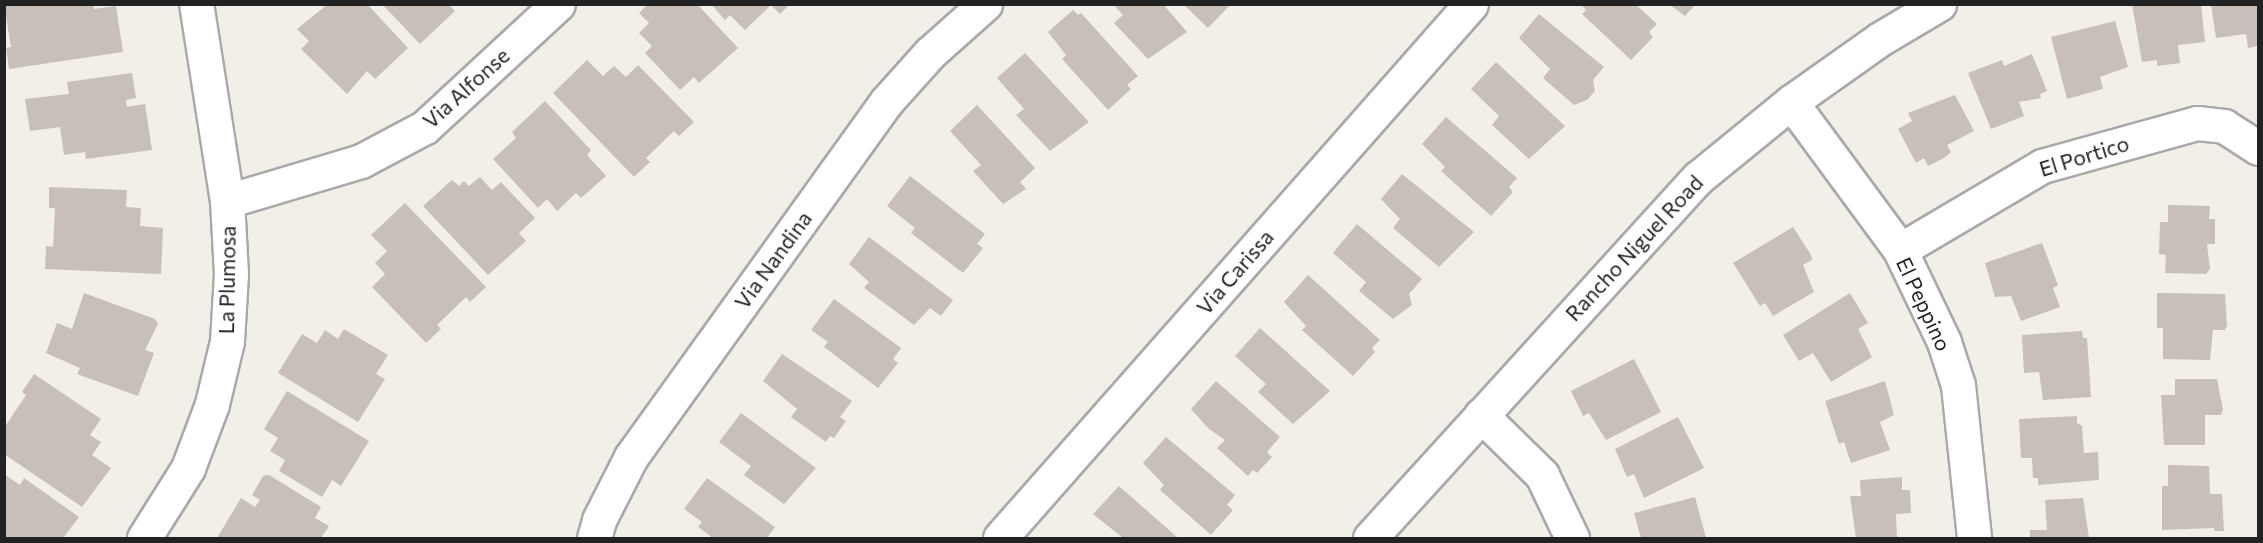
<!DOCTYPE html>
<style>
body{margin:0}
#map{position:relative;width:2263px;height:543px;overflow:hidden;background:#f2efe9;font-family:Commissioner,sans-serif}
div>[style]{position:absolute}
[style*='--x']{left:calc(var(--x)*1px);top:calc(var(--y)*1px);width:calc(var(--w)*1px);rotate:calc(var(--a)*1deg)}
.building>*{inset:0;background:#c7bfb8}
.roads{filter:drop-shadow(2px 0 #a9a9a9) drop-shadow(-2px 0 #a9a9a9) drop-shadow(0 2px #a9a9a9) drop-shadow(0 -2px #a9a9a9)}
.minor>*{height:33px;margin:-16.5px;padding:0 16.5px;transform-origin:16.5px;border-radius:16.5px;background:#fff}
span{translate:-50% -50%;white-space:nowrap;text-align:center;line-height:1.15;-webkit-text-stroke:5px #fff;paint-order:stroke}
.street-label{font-size:21px;color:#222}
.frame{position:absolute;inset:0;border:6px solid #222;pointer-events:none}
</style>
<div id="map">
<div class="building">
<i style="clip-path:polygon(4px 4px,93px 4px,94px 9px,116px 6px,123px 52px,9px 69px,6px 48px,11px 47px)"></i>
<i style="clip-path:polygon(328px 4px,367px 4px,408px 48px,375px 79px,367px 71px,347px 94px,301px 49px,309px 41px,297px 29px)"></i>
<i style="clip-path:polygon(382px 4px,448px 4px,455px 11px,420px 44px)"></i>
<i style="clip-path:polygon(648px 4px,697px 4px,738px 48px,699px 83px,694px 77px,680px 90px,645px 53px,652px 46px,639px 33px,649px 23px,639px 13px)"></i>
<i style="clip-path:polygon(711px 4px,790px 4px,780px 14px,771px 5px,745px 30px,730px 15px,725px 20px)"></i>
<i style="clip-path:polygon(1113px 4px,1163px 4px,1187px 32px,1148px 59px,1114px 23px,1123px 15px)"></i>
<i style="clip-path:polygon(1183px 4px,1231px 4px,1208px 28px)"></i>
<i style="clip-path:polygon(1580px 4px,1635px 4px,1657px 24px,1649px 32px,1653px 37px,1631px 60px,1582px 14px,1586px 10px)"></i>
<i style="clip-path:polygon(1669px 4px,1696px 4px,1685px 16px)"></i>
<i style="clip-path:polygon(2132px 4px,2201px 4px,2205px 42px,2178px 45px,2180px 63px,2157px 66px,2157px 60px,2142px 62px)"></i>
<i style="clip-path:polygon(2211px 4px,2258px 4px,2258px 46px,2248px 48px,2246px 34px,2216px 38px)"></i>
<i style="clip-path:polygon(1073px 10px,1078px 15px,1081px 13px,1138px 76px,1127px 85px,1131px 89px,1108px 110px,1062px 59px,1066px 55px,1048px 32px)"></i>
<i style="clip-path:polygon(1539px 14px,1604px 67px,1593px 80px,1595px 91px,1587px 100px,1574px 105px,1543px 78px,1550px 69px,1519px 38px)"></i>
<i style="clip-path:polygon(2115px 21px,2128px 67px,2100px 77px,2103px 89px,2067px 99px,2051px 37px)"></i>
<i style="clip-path:polygon(1025px 53px,1089px 122px,1050px 151px,1016px 115px,1024px 109px,997px 78px)"></i>
<i style="clip-path:polygon(2032px 54px,2047px 91px,2040px 94px,2041px 98px,2019px 102px,2024px 116px,1991px 129px,1968px 73px,2002px 60px,2004px 66px)"></i>
<i style="clip-path:polygon(587px 60px,603px 76px,614px 66px,626px 77px,638px 65px,694px 122px,679px 136px,674px 131px,646px 158px,650px 162px,634px 177px,553px 93px)"></i>
<i style="clip-path:polygon(1496px 62px,1565px 126px,1529px 159px,1492px 125px,1499px 116px,1471px 89px)"></i>
<i style="clip-path:polygon(132px 73px,136px 98px,126px 100px,127px 107px,145px 104px,152px 150px,86px 159px,85px 152px,64px 155px,60px 127px,30px 131px,25px 99px,69px 94px,67px 82px)"></i>
<i style="clip-path:polygon(1955px 95px,1974px 131px,1947px 145px,1951px 152px,1944px 158px,1928px 166px,1924px 158px,1916px 163px,1898px 129px,1912px 121px,1908px 113px)"></i>
<i style="clip-path:polygon(545px 101px,591px 150px,587px 155px,606px 176px,581px 198px,576px 193px,557px 211px,547px 199px,538px 208px,493px 159px,516px 138px,512px 132px)"></i>
<i style="clip-path:polygon(977px 105px,1035px 168px,1020px 182px,1026px 189px,1003px 204px,973px 171px,981px 165px,950px 131px)"></i>
<i style="clip-path:polygon(1446px 117px,1517px 178px,1509px 187px,1513px 192px,1491px 216px,1441px 171px,1445px 167px,1422px 144px)"></i>
<i style="clip-path:polygon(1402px 174px,1474px 232px,1439px 267px,1393px 228px,1400px 219px,1381px 199px)"></i>
<i style="clip-path:polygon(910px 176px,985px 234px,977px 244px,983px 248px,963px 273px,911px 233px,915px 228px,887px 206px)"></i>
<i style="clip-path:polygon(480px 177px,492px 190px,501px 182px,535px 218px,519px 233px,526px 241px,488px 275px,423px 206px,452px 180px,459px 186px,464px 181px,469px 186px)"></i>
<i style="clip-path:polygon(49px 187px,127px 190px,126px 207px,141px 208px,140px 226px,163px 228px,161px 274px,45px 269px,46px 246px,53px 247px,55px 208px,49px 208px)"></i>
<i style="clip-path:polygon(405px 203px,486px 287px,470px 302px,466px 297px,437px 325px,441px 329px,426px 343px,372px 287px,385px 274px,375px 263px,387px 251px,371px 235px)"></i>
<i style="clip-path:polygon(2168px 205px,2210px 206px,2209px 219px,2215px 219px,2215px 244px,2207px 244px,2210px 269px,2206px 274px,2165px 273px,2166px 255px,2159px 254px,2160px 222px,2168px 222px)"></i>
<i style="clip-path:polygon(1357px 224px,1422px 279px,1409px 294px,1412px 305px,1393px 319px,1359px 291px,1366px 282px,1333px 253px)"></i>
<i style="clip-path:polygon(1793px 227px,1811px 255px,1812px 260px,1803px 265px,1814px 292px,1773px 316px,1765px 303px,1760px 306px,1733px 263px)"></i>
<i style="clip-path:polygon(869px 237px,953px 300px,941px 316px,930px 308px,914px 325px,864px 288px,869px 282px,849px 264px)"></i>
<i style="clip-path:polygon(2042px 243px,2058px 285px,2053px 288px,2060px 307px,2021px 321px,2011px 296px,1995px 297px,1985px 263px)"></i>
<i style="clip-path:polygon(1308px 275px,1380px 340px,1372px 348px,1375px 352px,1353px 376px,1302px 330px,1306px 326px,1284px 302px)"></i>
<i style="clip-path:polygon(84px 293px,155px 319px,158px 324px,145px 350px,154px 353px,138px 396px,77px 374px,80px 368px,46px 353px,57px 323px,72px 329px)"></i>
<i style="clip-path:polygon(1850px 293px,1868px 323px,1858px 329px,1872px 357px,1831px 382px,1813px 353px,1799px 361px,1783px 335px)"></i>
<i style="clip-path:polygon(2157px 293px,2225px 294px,2227px 325px,2225px 330px,2213px 330px,2210px 360px,2163px 359px,2163px 328px,2157px 328px)"></i>
<i style="clip-path:polygon(834px 299px,901px 348px,893px 359px,898px 363px,878px 388px,824px 347px,828px 342px,811px 330px)"></i>
<i style="clip-path:polygon(1260px 328px,1330px 391px,1293px 424px,1258px 392px,1266px 384px,1235px 356px)"></i>
<i style="clip-path:polygon(344px 329px,388px 355px,376px 374px,385px 379px,358px 422px,278px 373px,302px 334px,317px 343px,325px 330px,338px 339px)"></i>
<i style="clip-path:polygon(2082px 331px,2083px 338px,2087px 338px,2091px 397px,2043px 400px,2039px 372px,2024px 373px,2022px 335px)"></i>
<i style="clip-path:polygon(782px 354px,852px 401px,840px 417px,846px 421px,834px 438px,830px 436px,826px 442px,791px 417px,797px 409px,763px 381px)"></i>
<i style="clip-path:polygon(1634px 359px,1661px 412px,1606px 440px,1589px 413px,1583px 416px,1571px 391px)"></i>
<i style="clip-path:polygon(34px 374px,101px 419px,90px 435px,101px 442px,92px 455px,111px 468px,82px 507px,4px 454px,4px 428px,26px 395px,22px 392px)"></i>
<i style="clip-path:polygon(2175px 379px,2217px 379px,2223px 410px,2221px 415px,2205px 415px,2205px 445px,2164px 445px,2161px 395px,2175px 395px)"></i>
<i style="clip-path:polygon(1216px 381px,1280px 437px,1267px 452px,1272px 457px,1257px 473px,1253px 470px,1248px 476px,1217px 448px,1225px 440px,1209px 429px,1191px 409px)"></i>
<i style="clip-path:polygon(1885px 381px,1894px 415px,1880px 422px,1890px 450px,1851px 463px,1844px 442px,1839px 444px,1825px 401px)"></i>
<i style="clip-path:polygon(287px 391px,369px 441px,341px 486px,332px 480px,322px 497px,279px 471px,285px 460px,270px 451px,278px 438px,264px 429px)"></i>
<i style="clip-path:polygon(741px 413px,816px 468px,784px 504px,744px 475px,751px 466px,719px 442px)"></i>
<i style="clip-path:polygon(2077px 416px,2077px 423px,2082px 426px,2084px 453px,2098px 452px,2099px 480px,2038px 485px,2038px 478px,2033px 478px,2032px 458px,2021px 458px,2019px 419px)"></i>
<i style="clip-path:polygon(1678px 417px,1704px 468px,1644px 498px,1634px 474px,1627px 477px,1615px 449px)"></i>
<i style="clip-path:polygon(1166px 437px,1235px 495px,1227px 505px,1233px 510px,1211px 535px,1160px 490px,1164px 485px,1143px 463px)"></i>
<i style="clip-path:polygon(2168px 465px,2209px 466px,2210px 494px,2222px 494px,2224px 531px,2214px 531px,2214px 528px,2162px 530px,2162px 486px,2168px 486px)"></i>
<i style="clip-path:polygon(4px 474px,20px 485px,24px 478px,79px 517px,63px 538px,4px 538px)"></i>
<i style="clip-path:polygon(269px 475px,321px 507px,315px 518px,329px 526px,321px 538px,217px 538px,241px 498px,255px 507px,260px 500px,252px 495px,263px 476px)"></i>
<i style="clip-path:polygon(1902px 477px,1902px 490px,1910px 490px,1911px 513px,1896px 514px,1897px 538px,1856px 538px,1850px 496px,1861px 496px,1860px 480px)"></i>
<i style="clip-path:polygon(707px 478px,775px 527px,767px 538px,713px 538px,698px 527px,702px 522px,684px 509px)"></i>
<i style="clip-path:polygon(1119px 486px,1178px 538px,1123px 538px,1093px 514px)"></i>
<i style="clip-path:polygon(1695px 497px,1706px 538px,1641px 538px,1634px 513px)"></i>
<i style="clip-path:polygon(2083px 498px,2089px 538px,2030px 538px,2030px 530px,2047px 530px,2045px 500px)"></i>
</div>
<div class="roads">
<div class="minor">
<i style="--x:1791;--y:102;--w:184;--a:53.6"></i>
<i style="--x:1900;--y:250;--w:102;--a:64.4"></i>
<i style="--x:1944;--y:342;--w:45;--a:72"></i>
<i style="--x:1958;--y:385;--w:154;--a:84"></i>
<i style="--x:227;--y:201;--w:140;--a:-16.6"></i>
<i style="--x:361;--y:161;--w:72;--a:-28"></i>
<i style="--x:425;--y:127;--w:181;--a:-42.8"></i>
<i style="--x:1900;--y:250;--w:165;--a:-30.6"></i>
<i style="--x:2042;--y:166;--w:161;--a:-15.5"></i>
<i style="--x:2197;--y:123;--w:27;--a:6"></i>
<i style="--x:2224;--y:126;--w:40;--a:32.9"></i>
<i style="--x:1481;--y:415;--w:86;--a:44.5"></i>
<i style="--x:1542;--y:475;--w:70;--a:64.5"></i>
<i style="--x:144;--y:538;--w:83;--a:-57.8"></i>
<i style="--x:188;--y:468;--w:68;--a:-69.4"></i>
<i style="--x:212;--y:404;--w:65;--a:-76.6"></i>
<i style="--x:227;--y:341;--w:67;--a:-86.6"></i>
<i style="--x:231;--y:274;--w:73;--a:-93.1"></i>
<i style="--x:227;--y:201;--w:199;--a:-98.9"></i>
<i style="--x:594;--y:538;--w:19;--a:-74"></i>
<i style="--x:599;--y:520;--w:71;--a:-63.1"></i>
<i style="--x:631;--y:457;--w:437;--a:-54.3"></i>
<i style="--x:886;--y:102;--w:66;--a:-48.1"></i>
<i style="--x:930;--y:53;--w:74;--a:-41.7"></i>
<i style="--x:1000;--y:538;--w:712;--a:-48.59"></i>
<i style="--x:1370;--y:538;--w:488;--a:-47.7"></i>
<i style="--x:1699;--y:177;--w:119;--a:-39.2"></i>
<i style="--x:1791;--y:102;--w:109;--a:-35.3"></i>
<i style="--x:1880;--y:39;--w:69;--a:-30.7"></i>
</div>
</div>
<div class="street-label">
<span style="left:466px;top:88px;rotate:-42deg">Via Alfonse</span>
<span style="left:2084px;top:156px;rotate:-17deg">El Portico</span>
<span style="left:1634px;top:248px;rotate:-47deg">Rancho Niguel Road</span>
<span style="left:773px;top:260px;rotate:-54deg">Via Nandina</span>
<span style="left:1235px;top:272px;rotate:-49deg">Via Carissa</span>
<span style="left:227px;top:280px;rotate:-89deg">La Plumosa</span>
<span style="left:1924px;top:304px;rotate:65deg">El Peppino</span>
</div>
<div class="frame"></div>
</div>
